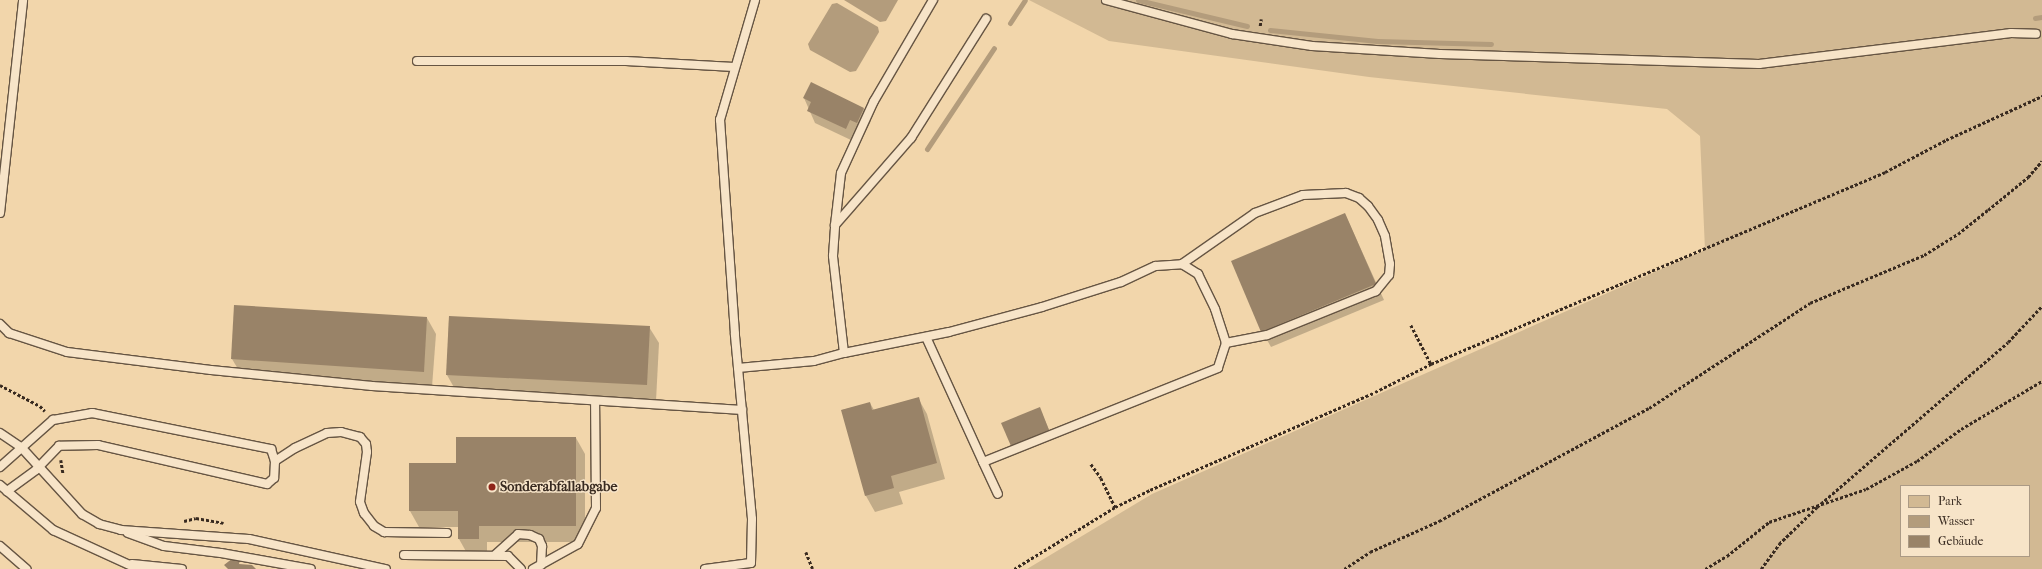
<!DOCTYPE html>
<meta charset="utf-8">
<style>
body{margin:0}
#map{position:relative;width:2042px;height:569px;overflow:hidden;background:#f2d6ab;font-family:"IM FELL French Canon",serif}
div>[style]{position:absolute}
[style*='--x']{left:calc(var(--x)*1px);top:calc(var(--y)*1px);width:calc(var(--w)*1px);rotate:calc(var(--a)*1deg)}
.green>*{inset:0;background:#d2b993}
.water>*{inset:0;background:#b39c7c}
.shadow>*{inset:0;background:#0003}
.stream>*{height:5px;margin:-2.5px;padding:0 2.5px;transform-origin:2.5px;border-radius:2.5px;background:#b39c7c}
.building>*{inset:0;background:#998368}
.path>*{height:2.5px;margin-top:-1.25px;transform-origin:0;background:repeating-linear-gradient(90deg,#382a20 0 3px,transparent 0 5px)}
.roads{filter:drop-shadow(1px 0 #665543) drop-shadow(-1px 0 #665543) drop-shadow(0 1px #665543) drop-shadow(0 -1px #665543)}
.service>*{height:8px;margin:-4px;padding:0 4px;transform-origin:4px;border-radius:4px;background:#f7e4c8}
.dots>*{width:11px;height:11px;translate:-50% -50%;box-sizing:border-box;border:2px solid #f7e4c8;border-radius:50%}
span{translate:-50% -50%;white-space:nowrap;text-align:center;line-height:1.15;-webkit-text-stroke:3px #f7e4c8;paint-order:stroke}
.poi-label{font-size:14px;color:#382a20;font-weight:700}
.left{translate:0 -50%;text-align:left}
.legend{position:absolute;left:1900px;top:485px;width:130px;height:72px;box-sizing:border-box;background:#f7e4c8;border:1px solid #ab9a85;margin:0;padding:5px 7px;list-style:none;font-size:12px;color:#382a20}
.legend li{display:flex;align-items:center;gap:8px;height:20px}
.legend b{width:20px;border:1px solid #ab9a85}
</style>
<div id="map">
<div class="green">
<i style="clip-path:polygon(evenodd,1029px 0,2042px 0,2042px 569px,1027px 569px,1152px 494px,1705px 250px,1700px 136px,1667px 109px,1369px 77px,1109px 41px,1029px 0,1901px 486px,2029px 486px,2029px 556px,1901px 556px,1901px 486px)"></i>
</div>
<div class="water">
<i style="clip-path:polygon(844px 0,898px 0,886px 21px,880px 22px)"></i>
<i style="clip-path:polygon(837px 3px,878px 27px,879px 32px,856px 71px,850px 72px,810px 50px,808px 44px,832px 4px)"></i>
</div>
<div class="shadow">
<i style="clip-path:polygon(804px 98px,864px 109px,871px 121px,864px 135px,857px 132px,853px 141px,815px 123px)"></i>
<i style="clip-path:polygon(1345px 214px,1384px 300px,1271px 347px,1262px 331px)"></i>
<i style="clip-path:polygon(449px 317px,649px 327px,659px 343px,656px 401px,456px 391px,447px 375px)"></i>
<i style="clip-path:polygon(427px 318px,436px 334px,432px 387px,241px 374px,232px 359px)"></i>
<i style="clip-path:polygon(918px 398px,927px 414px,945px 479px,899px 492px,903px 504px,875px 512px,866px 496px,842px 410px,870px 403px,874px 410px)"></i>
<i style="clip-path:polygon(1040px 409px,1053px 439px,1016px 454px,1012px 446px)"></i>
<i style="clip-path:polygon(576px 438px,585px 454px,585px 542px,487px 542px,487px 554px,468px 555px,459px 539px,459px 527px,419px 527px,410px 511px,457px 464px)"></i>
</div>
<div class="stream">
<i style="--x:1138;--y:0;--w:112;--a:13.4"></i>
<i style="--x:2035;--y:18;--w:7;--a:-8"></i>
<i style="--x:1010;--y:23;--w:27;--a:-57"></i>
<i style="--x:1270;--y:30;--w:108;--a:5.9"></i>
<i style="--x:1377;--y:41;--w:114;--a:1.5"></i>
<i style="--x:927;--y:149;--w:121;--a:-56.4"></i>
</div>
<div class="building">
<i style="clip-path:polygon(811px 82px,864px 108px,857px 123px,850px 120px,846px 129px,807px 111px,811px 102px,803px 98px)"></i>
<i style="clip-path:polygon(1345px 213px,1376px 284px,1261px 332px,1231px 261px)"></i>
<i style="clip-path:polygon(234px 305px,427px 317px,424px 372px,231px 359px)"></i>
<i style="clip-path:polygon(449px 316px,650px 326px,647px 385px,446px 375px)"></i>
<i style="clip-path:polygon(919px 397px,937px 463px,891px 476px,894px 488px,865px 496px,841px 410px,870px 402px,872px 410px)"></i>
<i style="clip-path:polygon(1040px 407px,1049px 430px,1011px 446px,1001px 423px)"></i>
<i style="clip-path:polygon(456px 437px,576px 437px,576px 526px,479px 526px,479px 539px,458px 539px,458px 511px,409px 511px,409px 463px,456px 463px)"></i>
<i style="clip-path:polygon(233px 558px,240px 560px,239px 564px,252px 565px,256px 569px,228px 569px,224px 565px)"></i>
</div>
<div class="path">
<i style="--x:1260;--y:26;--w:7;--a:-82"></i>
<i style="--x:1411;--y:325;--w:44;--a:62.9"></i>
<i style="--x:0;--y:385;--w:45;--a:27.7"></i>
<i style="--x:40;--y:406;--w:7;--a:45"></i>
<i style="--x:61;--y:460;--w:13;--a:81"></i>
<i style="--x:1091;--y:464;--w:17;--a:54"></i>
<i style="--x:1101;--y:478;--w:32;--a:64"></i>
<i style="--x:184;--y:521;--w:12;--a:-14"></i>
<i style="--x:196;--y:518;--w:28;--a:10"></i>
<i style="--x:806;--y:552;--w:18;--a:68"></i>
<i style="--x:1014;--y:569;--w:119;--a:-31.5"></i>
<i style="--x:1115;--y:507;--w:39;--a:-26"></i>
<i style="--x:1150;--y:490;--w:245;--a:-23.5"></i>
<i style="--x:1375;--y:392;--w:63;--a:-26.6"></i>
<i style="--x:1431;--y:364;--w:493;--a:-22.9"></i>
<i style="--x:1885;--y:172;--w:69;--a:-27.7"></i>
<i style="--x:1946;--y:140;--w:106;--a:-24.6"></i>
<i style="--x:1344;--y:569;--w:31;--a:-33"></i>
<i style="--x:1370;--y:552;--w:76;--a:-24.2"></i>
<i style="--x:1439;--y:521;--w:238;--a:-28.3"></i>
<i style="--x:1649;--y:408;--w:192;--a:-33.1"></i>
<i style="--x:1810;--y:303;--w:124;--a:-22.8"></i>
<i style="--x:1924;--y:255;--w:40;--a:-32"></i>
<i style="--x:1958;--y:234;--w:38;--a:-39"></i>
<i style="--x:1988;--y:210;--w:52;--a:-39.5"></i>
<i style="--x:2028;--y:177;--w:21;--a:-49"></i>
<i style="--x:1705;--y:569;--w:26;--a:-31"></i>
<i style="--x:1727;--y:556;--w:54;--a:-39"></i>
<i style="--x:1769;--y:522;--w:102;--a:-18.8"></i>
<i style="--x:1866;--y:489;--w:58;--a:-28.8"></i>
<i style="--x:1917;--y:461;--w:54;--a:-36"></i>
<i style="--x:1961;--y:429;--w:94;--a:-30.7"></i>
<i style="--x:1761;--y:569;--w:31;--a:-54"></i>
<i style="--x:1779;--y:544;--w:53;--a:-44.2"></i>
<i style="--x:1817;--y:507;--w:252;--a:-40.8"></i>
<i style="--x:2008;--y:342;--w:50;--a:-46.6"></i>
</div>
<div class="roads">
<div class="service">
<i style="--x:1106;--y:0;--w:131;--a:15.1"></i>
<i style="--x:1232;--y:34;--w:81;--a:8.5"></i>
<i style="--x:1312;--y:46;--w:128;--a:3.6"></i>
<i style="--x:1440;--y:54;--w:319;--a:1.8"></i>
<i style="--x:1759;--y:64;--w:254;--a:-7"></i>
<i style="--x:2011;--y:33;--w:25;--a:2"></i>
<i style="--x:417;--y:61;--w:209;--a:0"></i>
<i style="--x:626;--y:61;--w:108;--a:3.2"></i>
<i style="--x:0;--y:213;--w:214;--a:-83.8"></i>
<i style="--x:835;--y:225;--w:52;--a:-83.4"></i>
<i style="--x:841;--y:173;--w:79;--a:-65.4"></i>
<i style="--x:874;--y:101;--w:117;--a:-59.7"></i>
<i style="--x:1182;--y:264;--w:89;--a:-34.9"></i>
<i style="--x:1255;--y:213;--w:51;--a:-20.6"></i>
<i style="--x:1303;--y:195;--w:43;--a:-2.7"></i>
<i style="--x:1346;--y:193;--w:14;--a:21"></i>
<i style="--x:1359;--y:198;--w:12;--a:42"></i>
<i style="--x:1368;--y:206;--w:17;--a:54"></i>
<i style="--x:1378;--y:220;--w:17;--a:66"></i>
<i style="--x:1385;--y:236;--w:28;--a:80"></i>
<i style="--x:1390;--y:264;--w:11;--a:95"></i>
<i style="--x:1389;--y:275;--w:21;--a:129"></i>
<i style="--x:1376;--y:291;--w:118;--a:158"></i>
<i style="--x:1267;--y:335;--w:42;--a:169"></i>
<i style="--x:0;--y:324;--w:13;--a:45"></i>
<i style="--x:9;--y:333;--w:61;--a:18.1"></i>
<i style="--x:67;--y:352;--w:145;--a:7.1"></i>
<i style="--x:211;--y:370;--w:162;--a:5.7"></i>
<i style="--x:372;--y:386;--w:371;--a:3.7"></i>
<i style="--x:926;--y:337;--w:137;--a:65.5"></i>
<i style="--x:844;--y:353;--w:107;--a:-11.3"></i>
<i style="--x:949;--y:332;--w:96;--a:-15"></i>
<i style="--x:1042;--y:307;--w:83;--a:-17.6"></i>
<i style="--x:1121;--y:282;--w:38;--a:-25"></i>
<i style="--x:1156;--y:266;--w:26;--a:-4"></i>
<i style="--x:1182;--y:264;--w:19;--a:32"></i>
<i style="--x:1198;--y:274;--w:39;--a:64"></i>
<i style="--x:1215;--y:309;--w:36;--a:72"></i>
<i style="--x:1226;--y:343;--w:26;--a:108"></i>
<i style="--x:1218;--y:368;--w:253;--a:158.2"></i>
<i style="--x:983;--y:462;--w:35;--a:65"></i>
<i style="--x:738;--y:368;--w:76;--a:-5.3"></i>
<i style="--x:814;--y:361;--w:31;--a:-15"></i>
<i style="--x:844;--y:353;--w:98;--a:-96.5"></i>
<i style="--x:833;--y:256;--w:31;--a:-86"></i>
<i style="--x:835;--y:225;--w:116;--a:-48.9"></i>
<i style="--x:911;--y:138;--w:141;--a:-57.8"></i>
<i style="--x:0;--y:433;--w:25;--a:34"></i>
<i style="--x:21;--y:447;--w:91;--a:47.7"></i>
<i style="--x:82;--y:514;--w:20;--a:30"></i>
<i style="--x:99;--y:524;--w:23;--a:15"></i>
<i style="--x:121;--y:530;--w:128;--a:4"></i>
<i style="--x:249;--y:539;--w:140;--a:12.4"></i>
<i style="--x:275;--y:461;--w:24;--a:-33"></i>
<i style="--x:295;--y:448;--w:35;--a:-25"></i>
<i style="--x:327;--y:433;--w:14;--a:-4"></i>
<i style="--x:341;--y:432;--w:20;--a:15"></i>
<i style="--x:360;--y:437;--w:9;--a:49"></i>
<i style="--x:366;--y:444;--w:8;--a:83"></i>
<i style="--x:367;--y:452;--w:50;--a:98"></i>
<i style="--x:360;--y:502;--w:12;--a:70"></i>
<i style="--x:364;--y:513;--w:16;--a:52"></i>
<i style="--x:374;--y:526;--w:12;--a:31"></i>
<i style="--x:384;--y:532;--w:63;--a:0.9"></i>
<i style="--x:0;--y:467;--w:71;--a:-41.6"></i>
<i style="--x:53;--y:420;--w:40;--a:-10"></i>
<i style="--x:92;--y:413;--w:183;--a:11.4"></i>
<i style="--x:271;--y:449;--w:13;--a:72"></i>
<i style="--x:275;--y:461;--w:17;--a:93"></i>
<i style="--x:274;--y:478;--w:9;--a:139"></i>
<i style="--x:267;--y:484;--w:173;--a:-167"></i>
<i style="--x:98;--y:445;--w:39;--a:179"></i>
<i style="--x:59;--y:446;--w:33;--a:134"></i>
<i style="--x:36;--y:470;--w:36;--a:144"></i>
<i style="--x:0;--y:485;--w:70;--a:40.3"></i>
<i style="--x:53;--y:530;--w:94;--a:24.6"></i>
<i style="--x:128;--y:533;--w:38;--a:20"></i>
<i style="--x:164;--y:546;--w:57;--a:7"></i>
<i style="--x:221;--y:553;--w:91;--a:10.1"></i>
<i style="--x:0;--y:546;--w:35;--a:41"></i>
<i style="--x:404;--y:555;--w:104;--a:0.6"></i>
<i style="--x:508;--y:556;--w:18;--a:45"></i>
<i style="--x:495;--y:555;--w:31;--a:-42"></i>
<i style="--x:518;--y:534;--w:12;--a:5"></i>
<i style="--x:530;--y:535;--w:10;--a:24"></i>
<i style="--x:539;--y:539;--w:8;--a:67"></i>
<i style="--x:542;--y:546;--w:19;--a:93"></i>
<i style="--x:132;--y:564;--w:50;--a:5.7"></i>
<i style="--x:533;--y:569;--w:51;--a:-29.1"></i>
<i style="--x:578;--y:544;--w:40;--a:-63.4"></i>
<i style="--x:596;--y:508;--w:106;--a:-90.5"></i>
<i style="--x:705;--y:569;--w:46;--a:-7.4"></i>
<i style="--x:751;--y:563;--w:44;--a:-88.7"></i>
<i style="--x:752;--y:519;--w:186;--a:-95.3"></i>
<i style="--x:735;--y:334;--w:215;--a:-94"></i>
<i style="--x:720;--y:120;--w:125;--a:-73.7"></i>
</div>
</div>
<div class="dots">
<i style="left:492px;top:487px;background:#8f2418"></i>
</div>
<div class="poi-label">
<span class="left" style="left:500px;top:487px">Sonderabfallabgabe</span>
</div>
<ul class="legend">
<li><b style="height:11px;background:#d2b993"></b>Park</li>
<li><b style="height:11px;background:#b39c7c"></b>Wasser</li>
<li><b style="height:11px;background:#998368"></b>Gebäude</li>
</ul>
</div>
